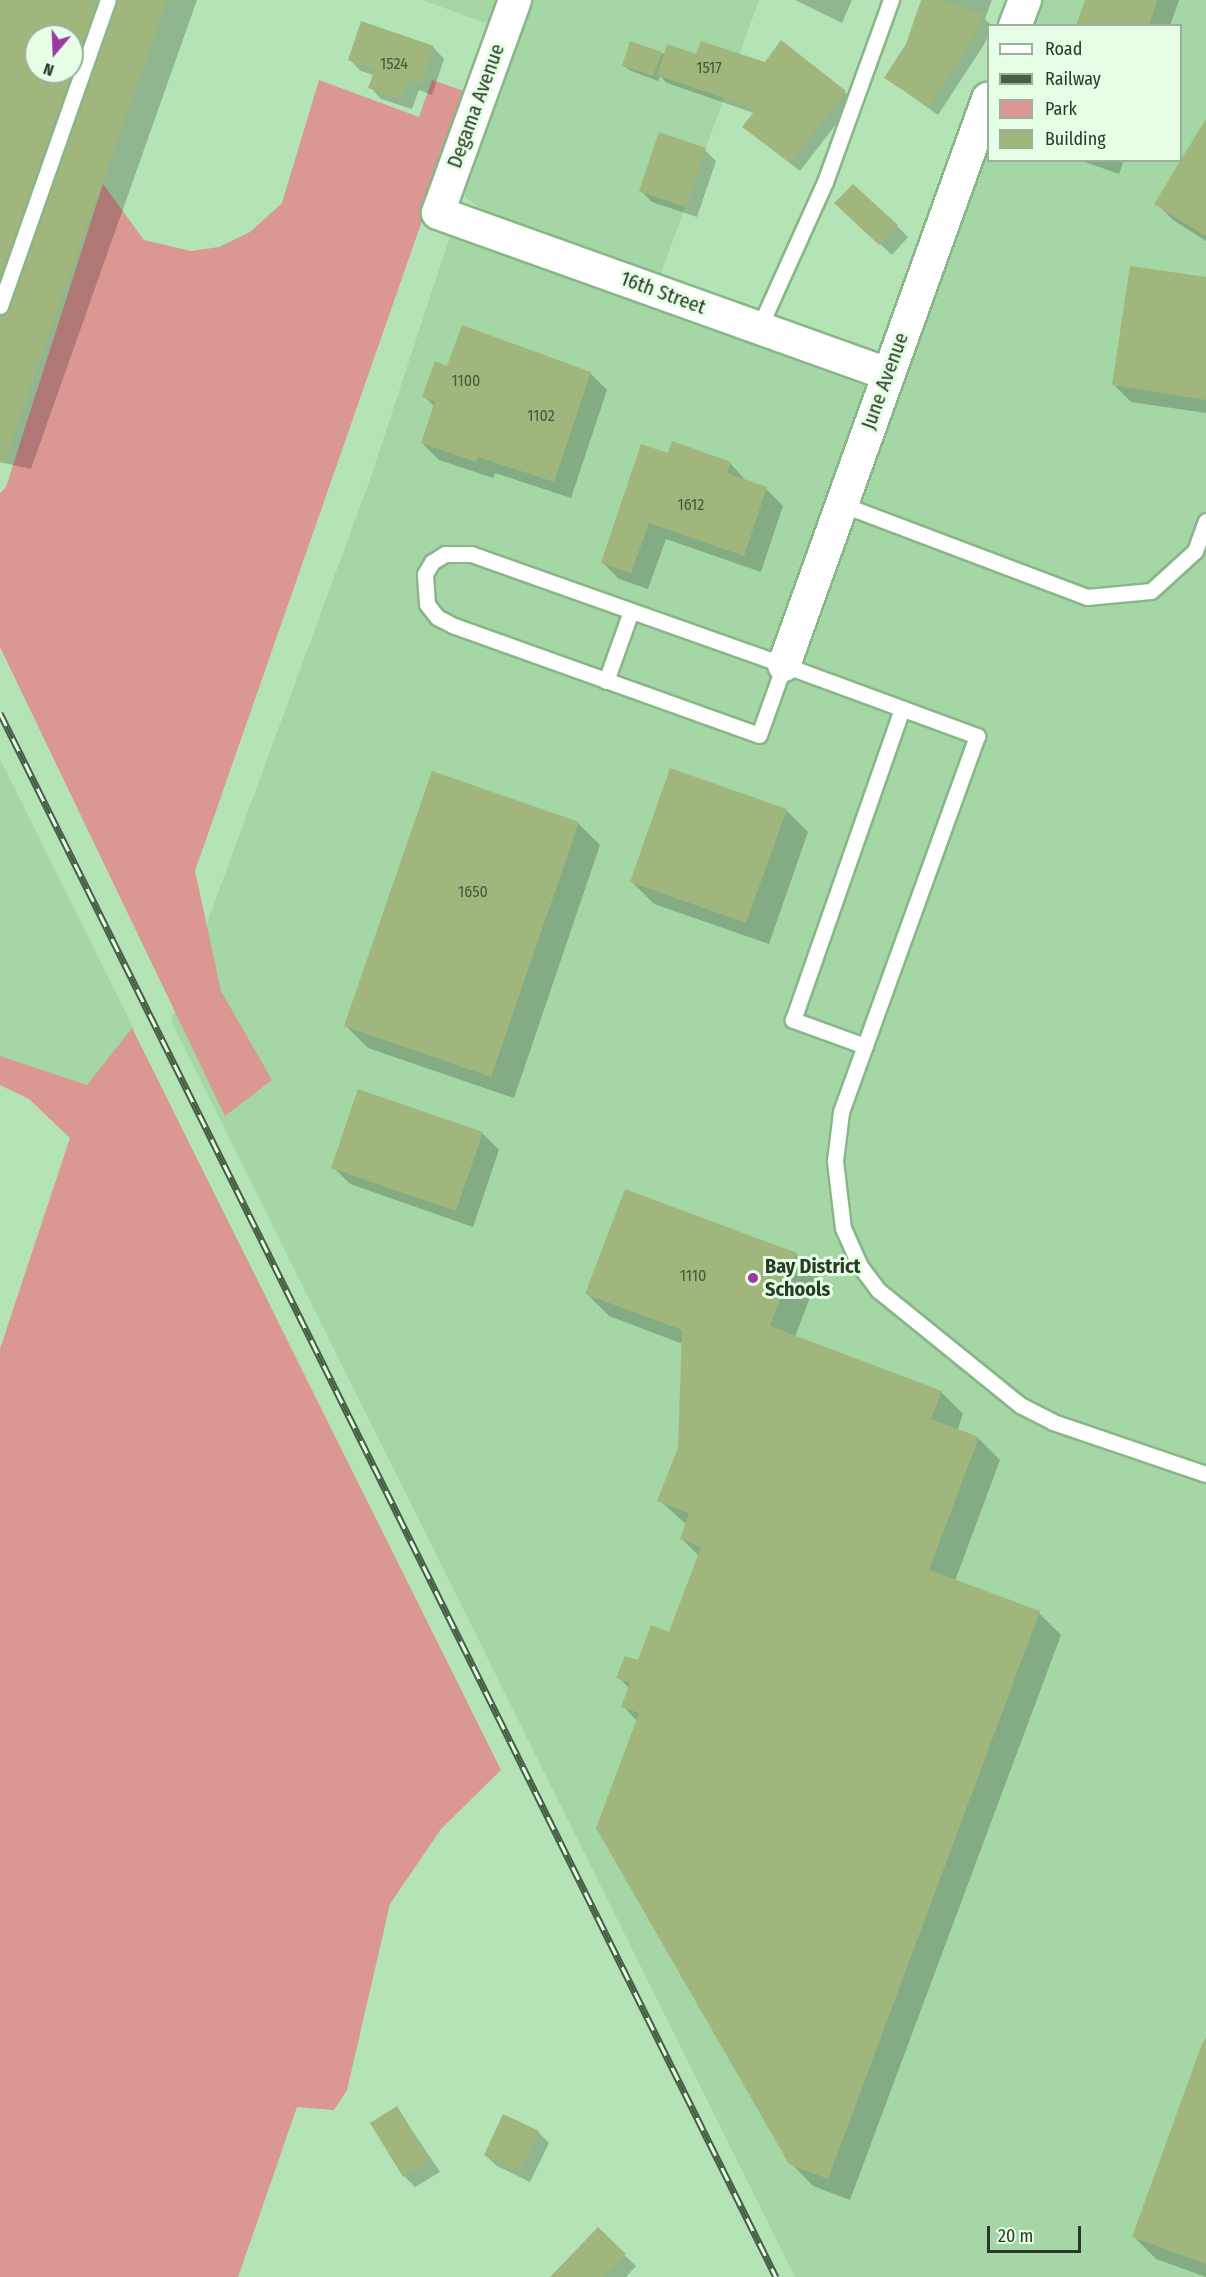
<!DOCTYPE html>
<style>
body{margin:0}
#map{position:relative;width:1206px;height:2277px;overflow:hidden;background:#b4e4b5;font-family:"Fira Sans Condensed",sans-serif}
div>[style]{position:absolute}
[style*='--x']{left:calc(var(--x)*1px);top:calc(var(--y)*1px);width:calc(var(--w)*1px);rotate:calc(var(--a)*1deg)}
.built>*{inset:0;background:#a4d7a5}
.green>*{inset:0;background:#db9791}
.shadow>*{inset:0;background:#0003}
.building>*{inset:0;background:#a1b67d}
.roads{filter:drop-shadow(2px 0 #88b689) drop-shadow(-2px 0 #88b689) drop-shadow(0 2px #88b689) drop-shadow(0 -2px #88b689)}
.service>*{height:15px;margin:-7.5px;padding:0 7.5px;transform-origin:7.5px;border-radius:7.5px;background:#fff}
.minor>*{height:32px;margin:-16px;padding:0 16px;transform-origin:16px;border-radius:16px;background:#fff}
.rail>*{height:7px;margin-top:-3.5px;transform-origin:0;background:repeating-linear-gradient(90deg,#e6fee6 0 14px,#465f46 0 28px);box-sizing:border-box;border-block:2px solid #465f46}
.dots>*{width:16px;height:16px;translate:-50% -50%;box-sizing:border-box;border:3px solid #e6fee6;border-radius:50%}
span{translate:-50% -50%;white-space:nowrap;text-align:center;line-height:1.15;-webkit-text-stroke:6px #e6fee6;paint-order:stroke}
.number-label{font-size:16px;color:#465a3d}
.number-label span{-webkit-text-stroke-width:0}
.street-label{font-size:20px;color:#283b28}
.poi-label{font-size:20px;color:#283b28;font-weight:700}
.left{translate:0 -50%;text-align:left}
.legend{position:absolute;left:987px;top:24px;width:195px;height:138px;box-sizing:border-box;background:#e6fee6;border:2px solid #9ab09a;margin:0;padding:8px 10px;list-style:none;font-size:18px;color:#283b28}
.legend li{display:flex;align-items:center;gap:12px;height:30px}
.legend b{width:30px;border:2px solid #9ab09a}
.north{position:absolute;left:24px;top:24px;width:60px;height:60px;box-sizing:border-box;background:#e6fee6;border:2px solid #9ab09a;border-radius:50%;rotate:199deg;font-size:16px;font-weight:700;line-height:24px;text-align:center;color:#283b28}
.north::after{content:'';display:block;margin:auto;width:21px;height:27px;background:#9a39a1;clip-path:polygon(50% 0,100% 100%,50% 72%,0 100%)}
.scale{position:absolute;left:987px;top:2226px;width:94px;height:27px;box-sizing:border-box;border:3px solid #283b28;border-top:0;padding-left:8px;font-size:18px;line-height:21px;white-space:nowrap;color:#283b28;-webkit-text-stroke:4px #e6fee6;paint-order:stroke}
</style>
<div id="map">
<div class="built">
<i style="clip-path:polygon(422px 0,498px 0,489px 24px)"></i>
<i style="clip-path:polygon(526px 0,759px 0,660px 277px,490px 216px,465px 197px,462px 188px)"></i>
<i style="clip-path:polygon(1043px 0,1206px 0,1206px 2277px,795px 2277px,171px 1021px,369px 482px,451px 234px,865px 386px,779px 628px,813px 640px,988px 152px,988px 160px,1180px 160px,1180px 26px,1034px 25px)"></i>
<i style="clip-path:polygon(0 759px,134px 1029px,110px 1093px,0 1056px)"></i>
</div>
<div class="green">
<i style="clip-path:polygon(319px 80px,419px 117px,432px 80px,467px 92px,195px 871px,221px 991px,272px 1080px,225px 1116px,0 647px,0 493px,6px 487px,103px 184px,144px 240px,191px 251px,219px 247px,250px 232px,282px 203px)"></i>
<i style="clip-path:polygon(132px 1028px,501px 1770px,441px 1829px,390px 1904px,347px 2090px,334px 2110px,297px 2107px,238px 2277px,0 2277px,0 1349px,70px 1138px,29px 1099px,0 1085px,0 1056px,87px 1085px)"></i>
</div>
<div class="shadow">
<i style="clip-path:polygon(evenodd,0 0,197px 0,31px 469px,0 462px,0 364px,21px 305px,0 298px,0 0,36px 36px,72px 36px,72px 72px,36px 72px,36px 36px)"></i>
<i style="clip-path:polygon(795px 0,852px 0,842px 23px)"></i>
<i style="clip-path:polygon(923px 0,992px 0,985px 19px,991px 25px,985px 43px,938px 115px,886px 78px,907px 45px)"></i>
<i style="clip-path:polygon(1088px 0,1179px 0,1170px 26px,1079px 26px)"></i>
<i style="clip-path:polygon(433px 47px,444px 59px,432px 95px,419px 90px,412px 109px,381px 99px,370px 87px,374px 75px,361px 71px,349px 59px)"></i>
<i style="clip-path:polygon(661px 53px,845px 92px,854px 101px,800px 171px,744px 127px,754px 113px,667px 83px,660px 76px,658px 81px,629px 70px,623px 65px)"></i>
<i style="clip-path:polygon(1206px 122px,1206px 241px,1173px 220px,1156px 203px)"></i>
<i style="clip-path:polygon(705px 150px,716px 161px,697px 217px,652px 202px,640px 190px)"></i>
<i style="clip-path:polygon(1079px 160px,1124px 160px,1119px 174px)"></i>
<i style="clip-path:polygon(848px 214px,897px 226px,908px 237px,892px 255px)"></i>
<i style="clip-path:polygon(1206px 279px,1206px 413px,1131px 402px,1114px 385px)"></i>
<i style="clip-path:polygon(448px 367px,590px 373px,607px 390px,571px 498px,495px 473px,493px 478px,439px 460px,422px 443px,435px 407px,424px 396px)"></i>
<i style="clip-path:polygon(669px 455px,730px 463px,747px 482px,766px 489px,783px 506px,761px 572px,666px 539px,648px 589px,619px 579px,602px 562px)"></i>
<i style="clip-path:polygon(786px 810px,808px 832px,769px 944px,654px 904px,632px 882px)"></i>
<i style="clip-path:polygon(578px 823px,600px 845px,514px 1098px,368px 1048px,346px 1026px)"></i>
<i style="clip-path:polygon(482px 1133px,499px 1150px,473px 1227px,350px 1184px,333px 1167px)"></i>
<i style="clip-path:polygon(796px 1254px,818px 1276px,795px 1337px,941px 1392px,963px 1414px,957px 1431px,978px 1438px,1000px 1460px,955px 1581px,1039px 1613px,1061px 1635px,850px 2200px,813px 2186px,791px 2163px,637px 1721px,623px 1706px,629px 1688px,618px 1677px,670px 1634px,699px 1556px,681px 1538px,687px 1525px,659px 1500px,679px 1448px,683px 1344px,609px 1316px,587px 1294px)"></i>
<i style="clip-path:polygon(1206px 2037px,1206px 2277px,1156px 2259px,1134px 2237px)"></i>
<i style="clip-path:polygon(397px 2108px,440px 2172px,415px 2187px,404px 2176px)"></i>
<i style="clip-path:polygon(538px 2132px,549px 2143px,530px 2182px,497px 2166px,485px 2155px)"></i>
<i style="clip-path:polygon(598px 2230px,636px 2266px,626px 2277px,552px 2277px)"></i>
</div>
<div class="building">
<i style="clip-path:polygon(evenodd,0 0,98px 0,0 277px,0 0,36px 36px,72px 36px,72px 72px,36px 72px,36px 36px)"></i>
<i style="clip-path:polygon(118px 0,167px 0,4px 463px,0 462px,0 316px,9px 309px)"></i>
<i style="clip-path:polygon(921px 0,943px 0,982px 14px,976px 33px,928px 106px,884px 78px,906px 44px)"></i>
<i style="clip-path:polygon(1085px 0,1157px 0,1149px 26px,1076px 26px)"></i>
<i style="clip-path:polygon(361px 21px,434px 46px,421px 84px,408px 80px,401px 99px,368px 88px,375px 69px,348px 60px)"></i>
<i style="clip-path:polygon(781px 40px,846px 91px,790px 163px,742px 127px,756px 109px,657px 75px,667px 44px,696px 54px,701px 41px,765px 62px)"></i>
<i style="clip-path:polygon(630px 41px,662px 52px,653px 76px,622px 66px)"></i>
<i style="clip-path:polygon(1206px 119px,1206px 236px,1154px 204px)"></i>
<i style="clip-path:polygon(659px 132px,706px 148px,686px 207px,639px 191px)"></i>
<i style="clip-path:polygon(853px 184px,898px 225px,879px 245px,834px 203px)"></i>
<i style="clip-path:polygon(1130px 266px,1206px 277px,1206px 400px,1112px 385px)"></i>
<i style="clip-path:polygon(462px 325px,591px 372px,554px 482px,478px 457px,476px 462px,421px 443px,435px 401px,422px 397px,435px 361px,447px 366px)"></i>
<i style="clip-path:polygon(672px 441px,731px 462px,727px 473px,767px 487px,744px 556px,649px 523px,631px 573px,601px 563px,641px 444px,668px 453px)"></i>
<i style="clip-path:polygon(670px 768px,787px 809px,746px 923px,630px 882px)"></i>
<i style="clip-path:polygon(432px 771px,579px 822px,491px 1077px,344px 1026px)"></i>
<i style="clip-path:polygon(358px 1089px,483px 1132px,456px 1211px,331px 1168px)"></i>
<i style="clip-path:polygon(625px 1189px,797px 1253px,770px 1326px,942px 1391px,931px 1419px,979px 1437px,929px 1570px,1040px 1611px,828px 2179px,789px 2164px,596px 1828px,639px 1713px,621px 1707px,630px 1683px,616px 1678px,625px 1656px,638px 1660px,651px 1625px,669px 1632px,701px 1547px,680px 1539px,689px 1513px,657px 1501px,678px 1448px,682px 1330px,585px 1294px)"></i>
<i style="clip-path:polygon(1203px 2041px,1206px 2042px,1206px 2264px,1132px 2237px)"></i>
<i style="clip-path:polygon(397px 2106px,430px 2160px,403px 2177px,370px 2123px)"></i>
<i style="clip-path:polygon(503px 2114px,539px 2131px,519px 2172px,484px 2155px)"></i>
<i style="clip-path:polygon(598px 2227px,626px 2254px,604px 2277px,550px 2277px)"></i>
</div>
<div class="roads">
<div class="service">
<i style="--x:0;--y:306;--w:324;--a:-70.6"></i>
<i style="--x:759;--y:328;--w:160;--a:-65.7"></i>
<i style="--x:825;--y:182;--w:194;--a:-70.1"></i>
<i style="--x:841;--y:504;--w:263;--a:20.7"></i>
<i style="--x:1087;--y:597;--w:64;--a:-5.4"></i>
<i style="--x:1151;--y:591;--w:59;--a:-42.3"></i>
<i style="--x:1195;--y:551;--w:32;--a:-70"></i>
<i style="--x:784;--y:665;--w:74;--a:109.7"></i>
<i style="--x:759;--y:735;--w:324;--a:-160.3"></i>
<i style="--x:454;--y:626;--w:19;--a:-152"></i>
<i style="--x:437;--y:617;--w:16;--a:-128"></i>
<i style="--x:427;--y:604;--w:30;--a:-94"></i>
<i style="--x:425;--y:574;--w:14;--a:-60"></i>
<i style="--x:432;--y:562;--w:15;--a:-32"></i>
<i style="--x:445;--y:554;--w:26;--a:0"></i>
<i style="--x:471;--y:554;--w:332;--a:19.5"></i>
<i style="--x:784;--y:665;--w:206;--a:20.2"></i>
<i style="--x:977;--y:736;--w:400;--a:109.9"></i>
<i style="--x:841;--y:1112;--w:49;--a:97"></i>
<i style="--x:835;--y:1161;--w:67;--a:83.2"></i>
<i style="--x:843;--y:1228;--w:42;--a:65.9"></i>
<i style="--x:860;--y:1266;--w:30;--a:53"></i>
<i style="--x:878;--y:1290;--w:183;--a:39"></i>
<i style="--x:1020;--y:1405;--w:37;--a:27"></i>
<i style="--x:1053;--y:1422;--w:162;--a:18.8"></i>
<i style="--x:606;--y:681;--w:74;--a:-70.3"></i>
<i style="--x:865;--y:1046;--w:77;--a:-160.1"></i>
<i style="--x:793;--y:1020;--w:330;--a:-70.7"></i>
</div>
<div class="minor">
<i style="--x:515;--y:0;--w:226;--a:109.9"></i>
<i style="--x:438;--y:213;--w:478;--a:19.7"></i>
<i style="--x:1015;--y:26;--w:28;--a:-69"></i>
<i style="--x:784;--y:665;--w:602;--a:-70.18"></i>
</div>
</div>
<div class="rail">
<i style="--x:0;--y:713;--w:1746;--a:63.61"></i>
</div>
<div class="dots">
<i style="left:753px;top:1278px;background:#9a39a1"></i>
</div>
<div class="number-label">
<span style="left:394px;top:64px">1524</span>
<span style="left:709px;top:68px">1517</span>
<span style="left:466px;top:381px">1100</span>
<span style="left:541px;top:416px">1102</span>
<span style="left:691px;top:505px">1612</span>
<span style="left:473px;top:892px">1650</span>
<span style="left:693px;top:1276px">1110</span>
</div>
<div class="street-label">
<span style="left:476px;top:106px;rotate:-70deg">Degama Avenue</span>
<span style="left:663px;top:293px;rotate:20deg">16th Street</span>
<span style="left:885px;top:381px;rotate:-70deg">June Avenue</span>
</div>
<div class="poi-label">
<span class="left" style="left:765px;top:1278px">Bay District<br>Schools</span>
</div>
<ul class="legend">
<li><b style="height:8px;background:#fff"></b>Road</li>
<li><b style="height:8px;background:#465f46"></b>Railway</li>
<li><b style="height:16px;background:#db9791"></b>Park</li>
<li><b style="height:16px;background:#a1b67d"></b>Building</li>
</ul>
<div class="north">N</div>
<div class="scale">20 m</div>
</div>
